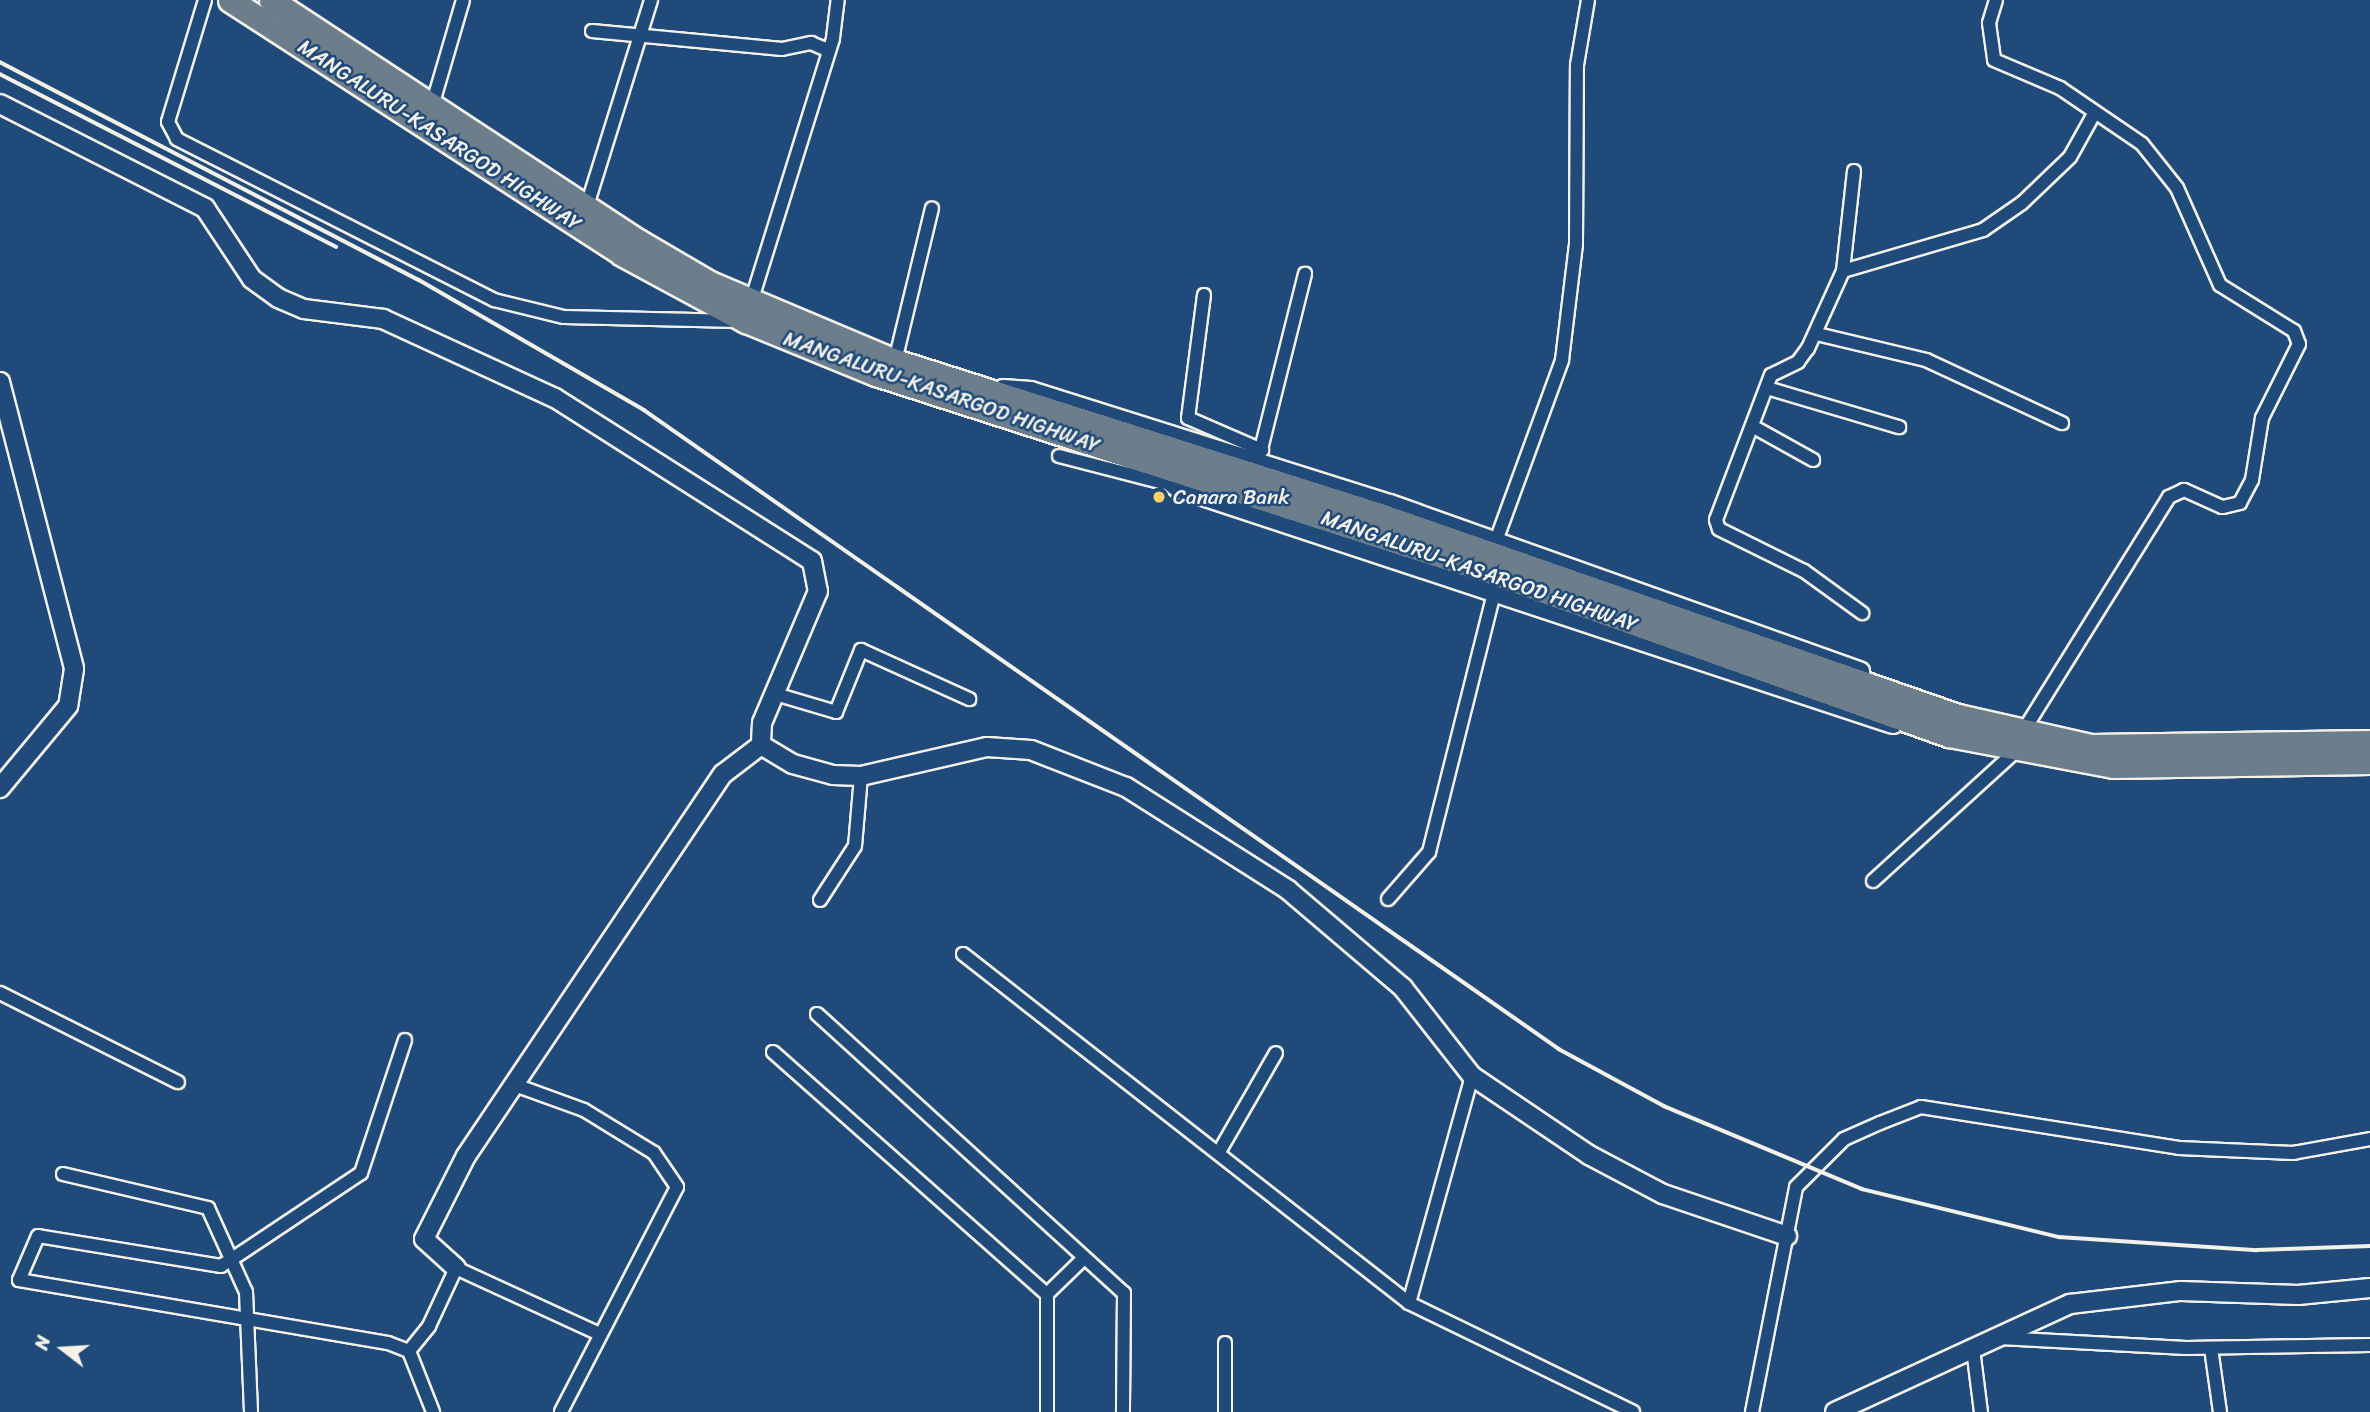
<!DOCTYPE html>
<style>
body{margin:0}
#map{position:relative;width:2370px;height:1412px;overflow:hidden;background:#1f4a7a;font-family:Sriracha,sans-serif}
div>[style]{position:absolute}
[style*='--x']{left:calc(var(--x)*1px);top:calc(var(--y)*1px);width:calc(var(--w)*1px);rotate:calc(var(--a)*1deg)}
.roads{filter:drop-shadow(2px 0 #f4f1e8) drop-shadow(-2px 0 #f4f1e8) drop-shadow(0 2px #f4f1e8) drop-shadow(0 -2px #f4f1e8)}
.street>*{height:12px;margin:-6px;padding:0 6px;transform-origin:6px;border-radius:6px;background:#1f4a7a}
.secondary>*{height:18px;margin:-9px;padding:0 9px;transform-origin:9px;border-radius:9px;background:#1f4a7a}
.highway>*{height:23px;margin:-11.5px;padding:0 11.5px;transform-origin:11.5px;border-radius:11.5px;background:#6c7d8c}
.rail>*{height:3.5px;margin:-1.75px;padding:0 1.75px;transform-origin:1.75px;border-radius:1.75px;background:#f4f1e8}
.dots>*{width:19px;height:19px;translate:-50% -50%;box-sizing:border-box;border:4px solid #1f4a7a;border-radius:50%}
span{translate:-50% -50%;white-space:nowrap;text-align:center;line-height:1.15;-webkit-text-stroke:5px #1f4a7a;paint-order:stroke}
.street-label{font-size:21px;color:#f4f1e8}
.poi-label{font-size:21px;color:#f4f1e8}
.left{translate:0 -50%;text-align:left}
.north{position:absolute;left:28px;top:1314px;width:70px;height:70px;-webkit-text-stroke:5px #1f4a7a;paint-order:stroke;rotate:287deg;font-size:19px;font-weight:700;line-height:28px;text-align:center;color:#f4f1e8}
.north::after{content:'';display:block;margin:auto;width:24px;height:32px;background:#f4f1e8;clip-path:polygon(50% 0,100% 100%,50% 72%,0 100%)}
</style>
<div id="map">
<div class="roads">
<div class="street">
<i style="--x:205;--y:0;--w:127;--a:106.9"></i>
<i style="--x:168;--y:122;--w:19;--a:62"></i>
<i style="--x:177;--y:139;--w:356;--a:26.9"></i>
<i style="--x:494;--y:300;--w:72;--a:13.7"></i>
<i style="--x:564;--y:317;--w:175;--a:1.3"></i>
<i style="--x:1996;--y:0;--w:24;--a:107"></i>
<i style="--x:1989;--y:23;--w:37;--a:82"></i>
<i style="--x:1994;--y:60;--w:72;--a:23"></i>
<i style="--x:2060;--y:88;--w:99;--a:34.3"></i>
<i style="--x:2142;--y:144;--w:56;--a:51.5"></i>
<i style="--x:2177;--y:188;--w:106;--a:66.1"></i>
<i style="--x:2220;--y:285;--w:87;--a:31.9"></i>
<i style="--x:2294;--y:331;--w:14;--a:69"></i>
<i style="--x:2299;--y:344;--w:83;--a:116.6"></i>
<i style="--x:2262;--y:418;--w:63;--a:99.2"></i>
<i style="--x:2252;--y:480;--w:26;--a:118"></i>
<i style="--x:2240;--y:503;--w:18;--a:167"></i>
<i style="--x:2222;--y:507;--w:42;--a:-155.9"></i>
<i style="--x:2184;--y:490;--w:17;--a:155"></i>
<i style="--x:2169;--y:497;--w:277;--a:121.9"></i>
<i style="--x:592;--y:31;--w:191;--a:5.4"></i>
<i style="--x:782;--y:49;--w:30;--a:-12"></i>
<i style="--x:811;--y:43;--w:15;--a:23"></i>
<i style="--x:432;--y:106;--w:110;--a:-73.7"></i>
<i style="--x:1854;--y:171;--w:101;--a:96.3"></i>
<i style="--x:1843;--y:271;--w:85;--a:114.4"></i>
<i style="--x:1808;--y:348;--w:17;--a:126"></i>
<i style="--x:1798;--y:362;--w:30;--a:154"></i>
<i style="--x:1771;--y:375;--w:155;--a:110.8"></i>
<i style="--x:1716;--y:520;--w:9;--a:72"></i>
<i style="--x:1719;--y:529;--w:95;--a:26.3"></i>
<i style="--x:1804;--y:571;--w:72;--a:35.9"></i>
<i style="--x:586;--y:209;--w:219;--a:-72.7"></i>
<i style="--x:1843;--y:271;--w:146;--a:-16.3"></i>
<i style="--x:1983;--y:230;--w:47;--a:-34.7"></i>
<i style="--x:2022;--y:203;--w:66;--a:-43.8"></i>
<i style="--x:2070;--y:157;--w:51;--a:-60.9"></i>
<i style="--x:1204;--y:295;--w:124;--a:97.4"></i>
<i style="--x:1188;--y:418;--w:81;--a:23.4"></i>
<i style="--x:751;--y:302;--w:276;--a:-72.7"></i>
<i style="--x:833;--y:38;--w:38;--a:-83"></i>
<i style="--x:1817;--y:334;--w:112;--a:13.4"></i>
<i style="--x:1926;--y:360;--w:150;--a:24.9"></i>
<i style="--x:895;--y:361;--w:157;--a:-76.4"></i>
<i style="--x:1767;--y:388;--w:138;--a:16.5"></i>
<i style="--x:1752;--y:426;--w:70;--a:29.1"></i>
<i style="--x:1059;--y:456;--w:108;--a:14.4"></i>
<i style="--x:1259;--y:457;--w:189;--a:-75.9"></i>
<i style="--x:1493;--y:549;--w:201;--a:-69.9"></i>
<i style="--x:1562;--y:360;--w:116;--a:-83.1"></i>
<i style="--x:1576;--y:245;--w:180;--a:-89.7"></i>
<i style="--x:1577;--y:65;--w:66;--a:-80.4"></i>
<i style="--x:772;--y:693;--w:67;--a:16.5"></i>
<i style="--x:836;--y:712;--w:67;--a:-68"></i>
<i style="--x:861;--y:650;--w:119;--a:24.4"></i>
<i style="--x:1873;--y:881;--w:192;--a:-42.3"></i>
<i style="--x:1388;--y:899;--w:62;--a:-48.9"></i>
<i style="--x:1429;--y:852;--w:270;--a:-75.9"></i>
<i style="--x:820;--y:900;--w:64;--a:-57.1"></i>
<i style="--x:855;--y:846;--w:70;--a:-85.1"></i>
<i style="--x:963;--y:954;--w:566;--a:38.04"></i>
<i style="--x:1409;--y:1303;--w:249;--a:25.9"></i>
<i style="--x:0;--y:993;--w:199;--a:26.6"></i>
<i style="--x:817;--y:1014;--w:415;--a:42.3"></i>
<i style="--x:1124;--y:1293;--w:119;--a:90.5"></i>
<i style="--x:405;--y:1040;--w:140;--a:108.3"></i>
<i style="--x:361;--y:1173;--w:155;--a:146.3"></i>
<i style="--x:232;--y:1259;--w:13;--a:148"></i>
<i style="--x:221;--y:1266;--w:185;--a:-170.7"></i>
<i style="--x:38;--y:1236;--w:48;--a:113.4"></i>
<i style="--x:19;--y:1280;--w:374;--a:9.7"></i>
<i style="--x:388;--y:1343;--w:22;--a:21"></i>
<i style="--x:409;--y:1351;--w:66;--a:68.5"></i>
<i style="--x:773;--y:1052;--w:366;--a:41.5"></i>
<i style="--x:515;--y:1085;--w:73;--a:19.9"></i>
<i style="--x:584;--y:1110;--w:82;--a:31.6"></i>
<i style="--x:654;--y:1153;--w:41;--a:55.9"></i>
<i style="--x:677;--y:1187;--w:253;--a:117.3"></i>
<i style="--x:1219;--y:1152;--w:114;--a:-60.1"></i>
<i style="--x:63;--y:1174;--w:149;--a:13.2"></i>
<i style="--x:208;--y:1208;--w:92;--a:65.7"></i>
<i style="--x:246;--y:1292;--w:120;--a:87.6"></i>
<i style="--x:1409;--y:1303;--w:236;--a:-74.5"></i>
<i style="--x:2000;--y:1338;--w:186;--a:3.1"></i>
<i style="--x:2186;--y:1348;--w:184;--a:-0.9"></i>
<i style="--x:2211;--y:1348;--w:65;--a:82"></i>
<i style="--x:1973;--y:1349;--w:64;--a:82.8"></i>
<i style="--x:409;--y:1351;--w:32;--a:-51"></i>
<i style="--x:429;--y:1326;--w:64;--a:-65"></i>
<i style="--x:456;--y:1268;--w:155;--a:24.7"></i>
<i style="--x:1047;--y:1412;--w:118;--a:-90"></i>
<i style="--x:1047;--y:1294;--w:50;--a:-44.2"></i>
<i style="--x:1225;--y:1412;--w:69;--a:-90"></i>
<i style="--x:1752;--y:1412;--w:229;--a:-78.9"></i>
<i style="--x:1796;--y:1187;--w:68;--a:-45"></i>
<i style="--x:1844;--y:1139;--w:39;--a:-24"></i>
<i style="--x:1880;--y:1123;--w:44;--a:-21.3"></i>
<i style="--x:1921;--y:1107;--w:261;--a:9"></i>
<i style="--x:2179;--y:1148;--w:114;--a:2.5"></i>
<i style="--x:2293;--y:1153;--w:78;--a:-10.3"></i>
</div>
<div class="secondary">
<i style="--x:0;--y:104;--w:230;--a:26.9"></i>
<i style="--x:205;--y:208;--w:85;--a:56.5"></i>
<i style="--x:252;--y:279;--w:32;--a:36"></i>
<i style="--x:278;--y:298;--w:28;--a:23"></i>
<i style="--x:304;--y:309;--w:80;--a:7.2"></i>
<i style="--x:383;--y:319;--w:189;--a:24.7"></i>
<i style="--x:555;--y:398;--w:304;--a:32.4"></i>
<i style="--x:812;--y:561;--w:31;--a:79"></i>
<i style="--x:818;--y:591;--w:143;--a:113"></i>
<i style="--x:762;--y:723;--w:22;--a:93"></i>
<i style="--x:0;--y:382;--w:296;--a:75.5"></i>
<i style="--x:74;--y:669;--w:37;--a:99"></i>
<i style="--x:68;--y:706;--w:107;--a:129.7"></i>
<i style="--x:1003;--y:389;--w:28;--a:4"></i>
<i style="--x:1031;--y:391;--w:376;--a:17.5"></i>
<i style="--x:1390;--y:504;--w:499;--a:19.6"></i>
<i style="--x:1146;--y:461;--w:42;--a:40.2"></i>
<i style="--x:1178;--y:488;--w:753;--a:18.27"></i>
<i style="--x:761;--y:745;--w:37;--a:31"></i>
<i style="--x:793;--y:764;--w:41;--a:15.4"></i>
<i style="--x:833;--y:775;--w:28;--a:2"></i>
<i style="--x:861;--y:776;--w:129;--a:-13"></i>
<i style="--x:987;--y:747;--w:44;--a:3.9"></i>
<i style="--x:1031;--y:750;--w:102;--a:21.3"></i>
<i style="--x:1126;--y:787;--w:192;--a:32.4"></i>
<i style="--x:1288;--y:890;--w:151;--a:40.4"></i>
<i style="--x:1403;--y:988;--w:112;--a:51.9"></i>
<i style="--x:1472;--y:1076;--w:141;--a:34"></i>
<i style="--x:1589;--y:1155;--w:84;--a:27.8"></i>
<i style="--x:1663;--y:1194;--w:131;--a:18.7"></i>
<i style="--x:456;--y:1268;--w:43;--a:-137.8"></i>
<i style="--x:424;--y:1239;--w:93;--a:-63.2"></i>
<i style="--x:466;--y:1156;--w:460;--a:-56.1"></i>
<i style="--x:723;--y:774;--w:48;--a:-37.3"></i>
<i style="--x:1835;--y:1412;--w:259;--a:-24.7"></i>
<i style="--x:2070;--y:1304;--w:112;--a:-6.7"></i>
<i style="--x:2181;--y:1291;--w:117;--a:2"></i>
<i style="--x:2298;--y:1295;--w:72;--a:-5.6"></i>
</div>
<div class="highway">
<i style="--x:230;--y:0;--w:467;--a:32.9"></i>
<i style="--x:622;--y:254;--w:141;--a:28.4"></i>
<i style="--x:746;--y:321;--w:140;--a:22.2"></i>
<i style="--x:876;--y:374;--w:640;--a:17.84"></i>
<i style="--x:1485;--y:570;--w:492;--a:19.6"></i>
<i style="--x:1949;--y:735;--w:167;--a:10.7"></i>
<i style="--x:2113;--y:766;--w:257;--a:-0.9"></i>
<i style="--x:271;--y:0;--w:439;--a:33.3"></i>
<i style="--x:638;--y:241;--w:83;--a:30.3"></i>
<i style="--x:710;--y:283;--w:201;--a:22.9"></i>
<i style="--x:895;--y:361;--w:509;--a:17.62"></i>
<i style="--x:1380;--y:515;--w:612;--a:19.18"></i>
<i style="--x:1958;--y:716;--w:136;--a:12.7"></i>
<i style="--x:2091;--y:746;--w:279;--a:-0.8"></i>
</div>
</div>
<div class="rail">
<i style="--x:0;--y:62;--w:472;--a:27.5"></i>
<i style="--x:419;--y:280;--w:260;--a:30"></i>
<i style="--x:644;--y:410;--w:1116;--a:34.93"></i>
<i style="--x:1559;--y:1049;--w:119;--a:28.5"></i>
<i style="--x:1664;--y:1106;--w:215;--a:22.7"></i>
<i style="--x:1862;--y:1189;--w:203;--a:13.7"></i>
<i style="--x:2059;--y:1237;--w:198;--a:3.8"></i>
<i style="--x:2257;--y:1250;--w:113;--a:-2"></i>
<i style="--x:0;--y:74;--w:378;--a:27.2"></i>
</div>
<div class="dots">
<i style="left:1159px;top:497px;background:#ffd166"></i>
</div>
<div class="street-label">
<span style="left:440px;top:135px;rotate:33deg">MANGALURU-KASARGOD HIGHWAY</span>
<span style="left:942px;top:392px;rotate:19deg">MANGALURU-KASARGOD HIGHWAY</span>
<span style="left:1480px;top:571px;rotate:19deg">MANGALURU-KASARGOD HIGHWAY</span>
</div>
<div class="poi-label">
<span class="left" style="left:1173px;top:497px">Canara Bank</span>
</div>
<div class="north">N</div>
</div>
